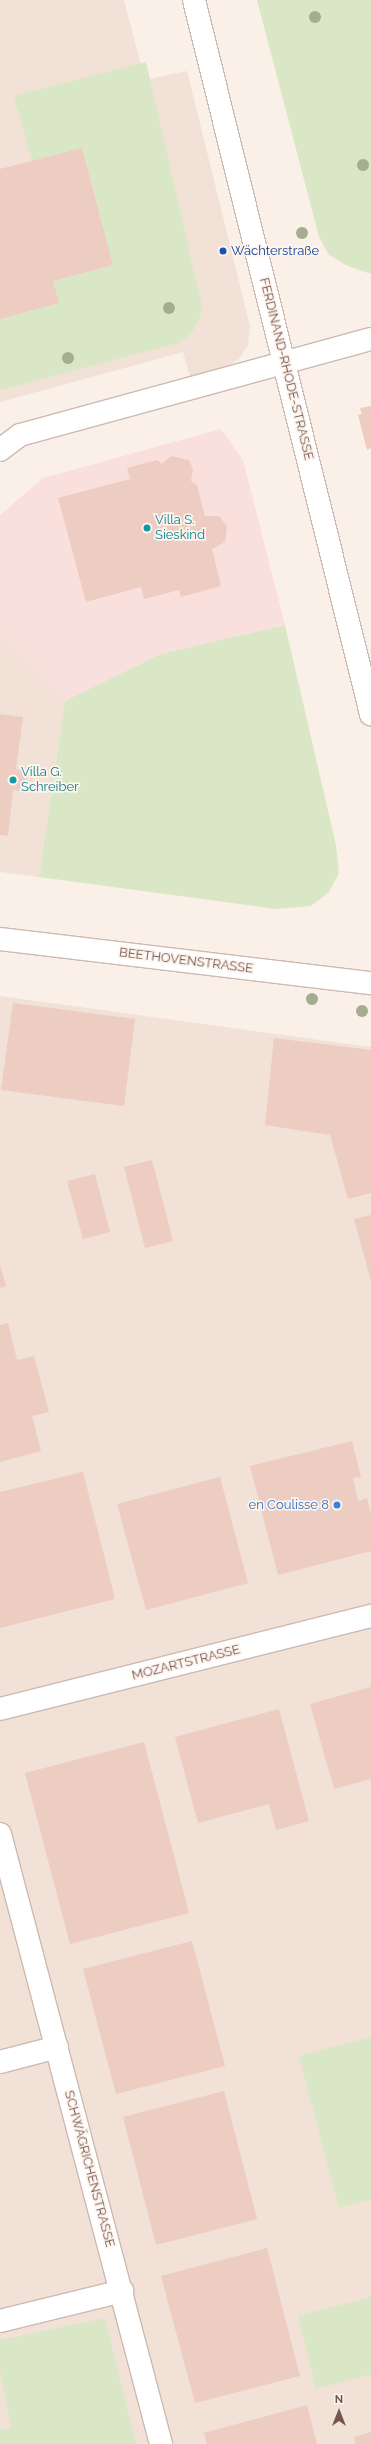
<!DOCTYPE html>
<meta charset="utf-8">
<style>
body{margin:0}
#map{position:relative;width:371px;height:2444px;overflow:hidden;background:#faf0e8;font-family:Raleway,sans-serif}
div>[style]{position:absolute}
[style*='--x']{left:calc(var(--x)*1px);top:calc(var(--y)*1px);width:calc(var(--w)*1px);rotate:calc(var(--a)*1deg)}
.residential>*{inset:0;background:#f1e1d7}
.commercial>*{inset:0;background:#fae0dc}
.green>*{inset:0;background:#d9e7c7}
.building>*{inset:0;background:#edccc2}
.roads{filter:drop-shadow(1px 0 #cdb9b1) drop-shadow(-1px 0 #cdb9b1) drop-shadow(0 1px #cdb9b1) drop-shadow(0 -1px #cdb9b1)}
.minor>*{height:22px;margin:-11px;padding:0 11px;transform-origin:11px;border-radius:11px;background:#fff}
.trees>*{width:12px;height:12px;margin:-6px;border-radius:50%;background:#a4ad8f}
.dots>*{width:11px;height:11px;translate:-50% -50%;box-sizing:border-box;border:2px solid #fdf5ee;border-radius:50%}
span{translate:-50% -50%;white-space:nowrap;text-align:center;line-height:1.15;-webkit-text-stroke:3.5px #fdf5ee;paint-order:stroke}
.transit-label{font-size:13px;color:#164399}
.left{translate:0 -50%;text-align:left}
.street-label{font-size:13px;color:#72554e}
.culture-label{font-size:13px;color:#0d838f}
.shop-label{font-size:13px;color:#366cbe}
.right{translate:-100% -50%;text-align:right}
.north{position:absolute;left:319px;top:2392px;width:40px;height:40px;-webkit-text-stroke:3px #fdf5ee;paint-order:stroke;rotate:0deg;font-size:11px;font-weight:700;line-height:16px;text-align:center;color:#72554e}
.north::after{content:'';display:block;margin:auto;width:14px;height:18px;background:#72554e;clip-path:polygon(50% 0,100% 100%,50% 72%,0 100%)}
</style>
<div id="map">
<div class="residential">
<i style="clip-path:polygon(0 0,124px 0,145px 80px,187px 71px,250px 326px,248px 345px,240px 358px,224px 369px,191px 381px,183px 352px,0 402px)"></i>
<i style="clip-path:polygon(0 632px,65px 701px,39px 877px,0 872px)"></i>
<i style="clip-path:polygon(0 996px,371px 1047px,371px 2444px,0 2444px)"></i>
</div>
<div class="commercial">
<i style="clip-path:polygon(221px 429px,243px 460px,285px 625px,160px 654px,65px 701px,0 632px,0 515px,43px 478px)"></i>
</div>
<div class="green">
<i style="clip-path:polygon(257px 0,371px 0,371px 274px,348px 266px,329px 255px,319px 237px)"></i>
<i style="clip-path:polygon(146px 62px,202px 306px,199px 320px,191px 334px,178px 343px,0 390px,0 319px,53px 281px,113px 265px,82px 148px,32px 161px,14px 96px)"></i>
<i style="clip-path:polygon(285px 625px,336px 845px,339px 873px,329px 892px,311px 906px,276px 909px,39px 877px,65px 701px,160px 654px)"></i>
<i style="clip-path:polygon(371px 2037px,371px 2199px,339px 2208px,299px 2056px)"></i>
<i style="clip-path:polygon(371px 2297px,371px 2374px,316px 2389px,298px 2316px)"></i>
<i style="clip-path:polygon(105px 2318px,136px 2444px,0 2444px,0 2430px,11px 2427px,0 2371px,0 2340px)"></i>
</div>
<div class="building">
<i style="clip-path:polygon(82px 148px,113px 265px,53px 281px,59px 303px,0 319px,0 169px)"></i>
<i style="clip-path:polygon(371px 406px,371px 448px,367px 450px,358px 415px,362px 414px,360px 408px)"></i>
<i style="clip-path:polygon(171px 456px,189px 460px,193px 469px,191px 481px,197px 485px,205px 516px,219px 516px,227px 526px,225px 542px,212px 549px,221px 586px,181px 597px,179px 590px,144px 599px,141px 587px,86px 602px,58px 498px,130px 479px,127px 468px,157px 460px,162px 464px)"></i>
<i style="clip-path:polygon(0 714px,23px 717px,16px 769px,28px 771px,25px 792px,13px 790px,8px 836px,0 835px)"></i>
<i style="clip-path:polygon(13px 1003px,135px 1019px,124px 1106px,1px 1090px)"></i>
<i style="clip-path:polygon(274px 1038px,371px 1050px,371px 1193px,348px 1199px,330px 1135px,265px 1125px)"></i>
<i style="clip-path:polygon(152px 1160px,173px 1241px,145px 1248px,124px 1167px)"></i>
<i style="clip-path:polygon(95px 1174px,110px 1232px,83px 1239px,67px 1181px)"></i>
<i style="clip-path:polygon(371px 1215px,371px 1281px,354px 1219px)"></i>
<i style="clip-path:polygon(0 1265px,6px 1286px,0 1288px)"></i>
<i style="clip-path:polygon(8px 1323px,17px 1360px,34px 1356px,49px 1412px,32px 1416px,41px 1451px,0 1462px,0 1325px)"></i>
<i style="clip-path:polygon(352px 1441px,361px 1477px,353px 1478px,358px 1501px,367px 1498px,371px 1513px,371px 1551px,278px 1575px,250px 1466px)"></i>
<i style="clip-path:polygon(83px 1472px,115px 1599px,0 1628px,0 1492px)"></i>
<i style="clip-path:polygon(220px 1477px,248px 1583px,146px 1610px,117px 1504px)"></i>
<i style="clip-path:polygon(371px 1687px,371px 1779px,334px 1789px,310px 1704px)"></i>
<i style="clip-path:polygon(279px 1709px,309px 1821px,276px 1830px,269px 1804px,198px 1823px,175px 1737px)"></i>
<i style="clip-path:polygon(144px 1742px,189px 1913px,70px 1944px,25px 1773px)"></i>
<i style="clip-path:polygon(192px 1941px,225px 2066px,116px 2094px,83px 1969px)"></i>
<i style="clip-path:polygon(224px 2091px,257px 2219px,156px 2245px,123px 2117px)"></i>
<i style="clip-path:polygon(267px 2248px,300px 2376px,195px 2403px,161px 2276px)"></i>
<i style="clip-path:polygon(307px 2405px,317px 2444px,207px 2444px,204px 2433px)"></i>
<i style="clip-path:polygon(371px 2432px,371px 2444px,356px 2444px,354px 2437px)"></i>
</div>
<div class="roads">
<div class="minor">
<i style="--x:194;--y:0;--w:736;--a:76.08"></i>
<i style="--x:0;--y:450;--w:25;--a:-37"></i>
<i style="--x:20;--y:435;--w:364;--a:-15.3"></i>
<i style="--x:0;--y:939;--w:374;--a:6.8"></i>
<i style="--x:0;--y:1709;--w:382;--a:-14.1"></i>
<i style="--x:0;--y:1834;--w:631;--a:75.21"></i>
<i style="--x:0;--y:2062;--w:59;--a:-14.7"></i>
<i style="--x:0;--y:2321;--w:126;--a:-13.8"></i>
</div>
</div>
<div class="trees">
<i style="left:315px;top:17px"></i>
<i style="left:363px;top:165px"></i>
<i style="left:302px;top:233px"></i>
<i style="left:169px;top:308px"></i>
<i style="left:68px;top:358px"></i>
<i style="left:312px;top:999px"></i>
<i style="left:362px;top:1011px"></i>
</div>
<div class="dots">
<i style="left:223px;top:251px;background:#1a4fb4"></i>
<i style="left:147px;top:528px;background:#0f9aa8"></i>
<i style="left:13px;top:780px;background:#0f9aa8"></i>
<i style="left:337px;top:1505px;background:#3f7fe0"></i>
</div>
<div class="transit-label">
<span class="left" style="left:231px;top:251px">Wächterstraße</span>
</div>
<div class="street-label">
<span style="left:286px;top:369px;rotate:76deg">FERDINAND-RHODE-STRASSE</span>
<span style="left:186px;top:961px;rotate:7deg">BEETHOVENSTRASSE</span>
<span style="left:186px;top:1663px;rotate:-14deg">MOZARTSTRASSE</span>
<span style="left:89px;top:2169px;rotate:75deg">SCHWÄGRICHENSTRASSE</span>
</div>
<div class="culture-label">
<span class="left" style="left:155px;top:528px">Villa S.<br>Sieskind</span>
<span class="left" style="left:21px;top:780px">Villa G.<br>Schreiber</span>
</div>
<div class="shop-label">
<span class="right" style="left:329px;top:1505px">en Coulisse 8</span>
</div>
<div class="north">N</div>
</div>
